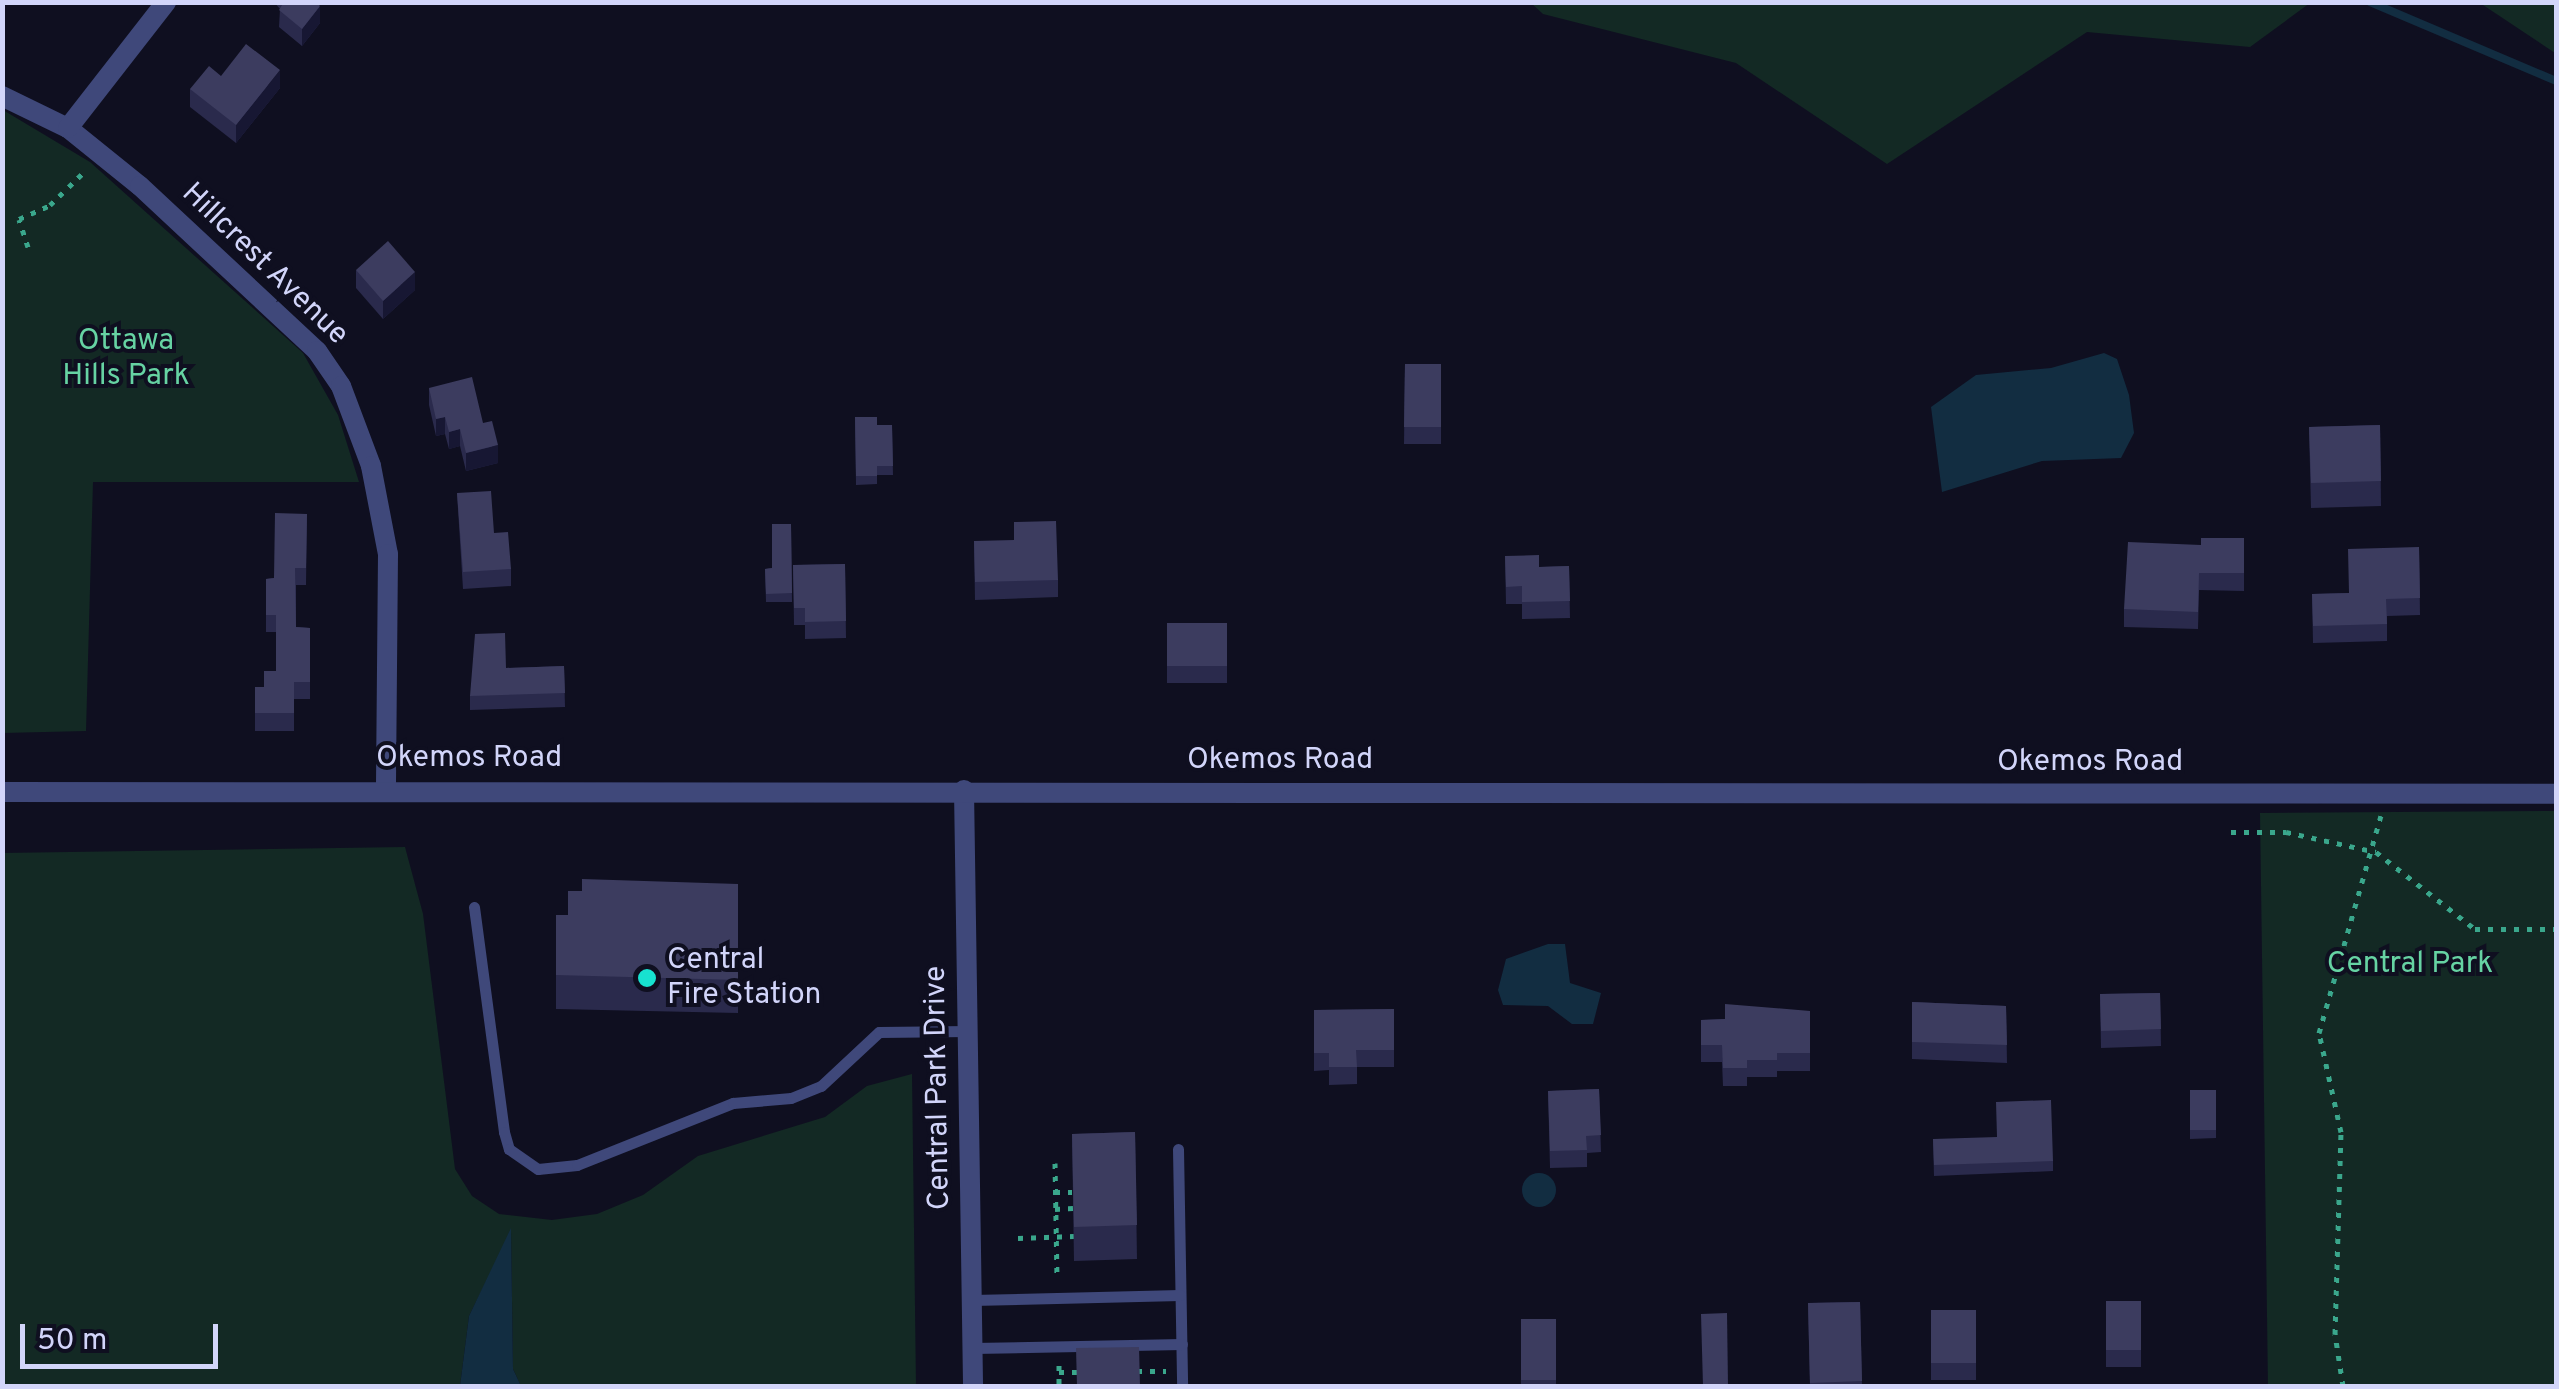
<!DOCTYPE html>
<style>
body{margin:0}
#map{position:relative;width:2559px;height:1389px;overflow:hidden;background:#0f0f20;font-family:Overpass,sans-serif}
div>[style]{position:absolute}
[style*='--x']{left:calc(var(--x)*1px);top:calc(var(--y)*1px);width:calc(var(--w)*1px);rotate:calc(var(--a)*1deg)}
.green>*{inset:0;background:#132924}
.water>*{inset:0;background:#122d41}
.round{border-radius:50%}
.stream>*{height:8px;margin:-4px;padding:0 4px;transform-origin:4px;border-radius:4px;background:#122d41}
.path>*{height:5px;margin-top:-2.5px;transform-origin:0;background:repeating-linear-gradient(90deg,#3aa78c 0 5px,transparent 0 13px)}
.service>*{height:11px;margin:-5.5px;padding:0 5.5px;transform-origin:5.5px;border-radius:5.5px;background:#3f487a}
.minor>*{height:20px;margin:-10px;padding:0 10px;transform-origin:10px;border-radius:10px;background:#3f487a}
.tertiary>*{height:20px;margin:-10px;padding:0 10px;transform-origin:10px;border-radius:10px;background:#3f487a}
.wall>*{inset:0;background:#2a2a4c}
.shaded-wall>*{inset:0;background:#171733}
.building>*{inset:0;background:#3c3c5f}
.dots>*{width:28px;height:28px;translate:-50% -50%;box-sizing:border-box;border:5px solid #0f0f20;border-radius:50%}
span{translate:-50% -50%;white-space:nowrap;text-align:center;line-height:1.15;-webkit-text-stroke:8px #0f0f20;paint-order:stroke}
.street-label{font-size:30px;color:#d2d5fa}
.park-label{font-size:30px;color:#66d3a3}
.poi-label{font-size:30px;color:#d2d5fa}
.left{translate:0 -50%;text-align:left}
.frame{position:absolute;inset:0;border:5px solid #d2d5fa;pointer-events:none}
.scale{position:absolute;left:20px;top:1324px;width:198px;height:45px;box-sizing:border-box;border:5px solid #d2d5fa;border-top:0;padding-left:12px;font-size:30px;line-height:35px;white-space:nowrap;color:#d2d5fa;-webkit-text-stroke:8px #0f0f20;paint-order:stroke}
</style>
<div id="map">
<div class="green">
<i style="clip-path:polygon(1531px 3px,2310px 3px,2250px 47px,2087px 32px,1887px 164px,1736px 63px,1543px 14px)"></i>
<i style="clip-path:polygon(2480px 3px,2556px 3px,2556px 52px,2555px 53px)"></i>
<i style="clip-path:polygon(3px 110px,90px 162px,303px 353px,338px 415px,359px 482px,93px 482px,86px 731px,3px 733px)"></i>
<i style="clip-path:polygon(2556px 811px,2556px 1386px,2268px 1386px,2260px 813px)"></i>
<i style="clip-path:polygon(405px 847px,423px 914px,455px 1169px,472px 1196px,499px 1214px,552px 1220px,597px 1214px,643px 1195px,698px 1156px,825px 1117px,867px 1086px,912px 1074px,916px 1386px,521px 1386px,513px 1369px,511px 1231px,469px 1316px,460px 1386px,3px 1386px,2px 853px)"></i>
</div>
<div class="water">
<i style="clip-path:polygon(2104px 353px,2117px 359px,2129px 395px,2134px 433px,2121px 458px,2042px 461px,1942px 492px,1931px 407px,1976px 375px,2051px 368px)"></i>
<i style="clip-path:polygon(1548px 944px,1565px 944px,1570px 983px,1601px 993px,1593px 1024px,1572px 1024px,1548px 1006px,1503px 1005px,1498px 990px,1506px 959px)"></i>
<i class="round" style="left:1522px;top:1173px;width:34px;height:34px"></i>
<i style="clip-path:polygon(511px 1228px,513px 1369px,521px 1386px,460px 1386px,469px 1316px)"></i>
</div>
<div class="stream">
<i style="--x:2370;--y:2;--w:202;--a:23"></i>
</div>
<div class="path">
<i style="--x:28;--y:247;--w:29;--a:-108"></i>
<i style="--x:19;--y:219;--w:34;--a:-24"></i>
<i style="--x:50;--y:205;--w:49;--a:-44.2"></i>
<i style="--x:2231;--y:832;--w:55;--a:0"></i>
<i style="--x:2286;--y:832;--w:92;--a:12.5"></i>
<i style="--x:2376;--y:852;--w:125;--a:37.9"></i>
<i style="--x:2475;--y:929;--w:81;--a:0"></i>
<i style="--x:1055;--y:1163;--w:116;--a:89"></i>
<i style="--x:1055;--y:1192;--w:17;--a:0"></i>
<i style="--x:1055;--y:1209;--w:18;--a:-3"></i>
<i style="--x:1018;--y:1238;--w:56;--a:-2"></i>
<i style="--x:1059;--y:1365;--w:21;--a:90"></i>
<i style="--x:1137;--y:1371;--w:29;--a:0"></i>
<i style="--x:1059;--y:1372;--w:22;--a:0"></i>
<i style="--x:2343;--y:1386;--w:53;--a:-98.7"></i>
<i style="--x:2335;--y:1334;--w:202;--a:-88.3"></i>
<i style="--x:2341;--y:1132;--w:101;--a:-102.5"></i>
<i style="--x:2319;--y:1033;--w:226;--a:-74.1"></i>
</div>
<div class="service">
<i style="--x:474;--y:907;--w:227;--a:82.4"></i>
<i style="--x:504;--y:1132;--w:18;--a:74"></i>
<i style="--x:509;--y:1149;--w:35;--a:35"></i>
<i style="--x:538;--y:1169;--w:39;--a:-6"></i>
<i style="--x:577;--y:1165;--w:168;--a:-21.7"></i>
<i style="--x:733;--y:1103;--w:58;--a:-4.9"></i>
<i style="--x:791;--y:1098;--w:32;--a:-22"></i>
<i style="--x:821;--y:1086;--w:79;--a:-43"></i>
<i style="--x:879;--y:1032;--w:89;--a:-0.6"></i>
<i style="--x:1178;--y:1149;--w:237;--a:89"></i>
<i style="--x:972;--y:1300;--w:208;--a:-1.4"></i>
<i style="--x:973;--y:1348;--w:209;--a:-1.1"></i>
</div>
<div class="minor">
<i style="--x:2;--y:96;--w:73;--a:25.9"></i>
<i style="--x:68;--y:128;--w:92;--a:38.9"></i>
<i style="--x:140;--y:186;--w:242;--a:43"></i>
<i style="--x:317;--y:351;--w:42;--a:55.6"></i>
<i style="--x:341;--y:386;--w:85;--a:69.4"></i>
<i style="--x:371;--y:466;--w:90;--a:79.1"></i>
<i style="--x:388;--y:554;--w:235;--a:90.5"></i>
<i style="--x:68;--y:128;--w:160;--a:-52.1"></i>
</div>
<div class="tertiary">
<i style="--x:964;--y:790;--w:596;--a:89.13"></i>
<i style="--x:2;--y:792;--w:2554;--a:0.04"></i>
</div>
<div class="wall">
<i style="clip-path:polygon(274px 2px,321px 2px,319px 5px,320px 23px,302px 46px,279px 27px,280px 9px)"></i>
<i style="clip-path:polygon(221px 76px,280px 88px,236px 143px,190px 107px,190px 89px)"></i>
<i style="clip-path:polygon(356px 270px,415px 290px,383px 319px,356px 288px)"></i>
<i style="clip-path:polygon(1405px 364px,1441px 364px,1441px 444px,1404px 444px)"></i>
<i style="clip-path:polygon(429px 388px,483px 423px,498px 463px,466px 471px,460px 446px,449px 449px,445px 434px,436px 436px,429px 405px)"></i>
<i style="clip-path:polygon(855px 417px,877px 425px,892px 425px,893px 475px,877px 475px,877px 484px,856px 485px)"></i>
<i style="clip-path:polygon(2380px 425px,2381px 506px,2311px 508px,2309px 427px)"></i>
<i style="clip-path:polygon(457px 493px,494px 533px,511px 569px,511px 586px,463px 589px)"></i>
<i style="clip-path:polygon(307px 514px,306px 585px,296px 585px,296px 627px,310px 628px,310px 699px,294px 699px,294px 731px,255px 731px,255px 687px,264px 687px,276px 671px,276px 632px,266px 632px,266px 579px,274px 578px)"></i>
<i style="clip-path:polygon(791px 524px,792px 602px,766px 602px,765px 569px,772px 568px)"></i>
<i style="clip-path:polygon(2244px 538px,2244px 591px,2199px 590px,2198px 629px,2124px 627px,2124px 609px,2201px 545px)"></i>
<i style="clip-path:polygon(974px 541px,1058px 580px,1058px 597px,975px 600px)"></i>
<i style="clip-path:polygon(2419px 547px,2420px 615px,2387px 616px,2387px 641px,2313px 643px,2312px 594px,2349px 593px)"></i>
<i style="clip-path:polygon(1505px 556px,1539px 567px,1569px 566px,1570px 618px,1522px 619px,1522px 604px,1506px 604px)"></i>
<i style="clip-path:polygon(845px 564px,846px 638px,805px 639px,805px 625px,794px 625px,793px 565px)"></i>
<i style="clip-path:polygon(1167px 623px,1227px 623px,1227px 683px,1167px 683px)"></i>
<i style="clip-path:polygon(564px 666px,565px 707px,470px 710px,470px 696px,506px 668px)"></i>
<i style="clip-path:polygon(738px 884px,738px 1013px,556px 1009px,556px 915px,568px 915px)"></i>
<i style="clip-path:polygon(2160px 993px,2161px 1046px,2101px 1048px,2100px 994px)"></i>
<i style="clip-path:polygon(1912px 1002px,2006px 1006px,2007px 1063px,1912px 1059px)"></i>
<i style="clip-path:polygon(1394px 1009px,1394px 1067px,1357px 1067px,1357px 1084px,1329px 1085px,1329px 1070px,1314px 1071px,1314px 1010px)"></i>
<i style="clip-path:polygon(1810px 1011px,1810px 1071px,1777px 1071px,1777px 1077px,1747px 1077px,1747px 1086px,1723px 1086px,1722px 1062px,1701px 1062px,1701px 1020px,1725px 1019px)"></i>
<i style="clip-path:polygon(1599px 1089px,1601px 1152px,1587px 1153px,1587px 1167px,1550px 1168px,1548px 1091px)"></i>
<i style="clip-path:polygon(2190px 1090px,2216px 1090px,2216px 1138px,2190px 1139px)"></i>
<i style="clip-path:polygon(1135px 1132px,1137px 1259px,1074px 1261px,1072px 1134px)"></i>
<i style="clip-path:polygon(1933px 1139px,2053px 1161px,2053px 1171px,1934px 1176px)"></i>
<i style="clip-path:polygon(2106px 1301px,2141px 1301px,2141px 1367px,2106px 1367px)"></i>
<i style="clip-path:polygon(1860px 1302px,1862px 1386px,1810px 1386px,1808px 1303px)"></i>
<i style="clip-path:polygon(1931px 1310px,1976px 1310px,1976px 1380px,1931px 1380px)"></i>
<i style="clip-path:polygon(1521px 1319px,1556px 1319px,1556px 1386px,1521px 1386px)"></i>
</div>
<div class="shaded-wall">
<i style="clip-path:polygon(320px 6px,320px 23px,302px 46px,302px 29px)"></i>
<i style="clip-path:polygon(280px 70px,280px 88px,236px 143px,236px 125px)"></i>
<i style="clip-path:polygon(415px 272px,415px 290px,383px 319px,383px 301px)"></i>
<i style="clip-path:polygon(445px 417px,445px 434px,436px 436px,436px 419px)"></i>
<i style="clip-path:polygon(460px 429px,460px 446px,449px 449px,449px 432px)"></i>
<i style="clip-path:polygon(498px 445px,498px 463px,466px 471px,466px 453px)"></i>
</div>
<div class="building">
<i style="clip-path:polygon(284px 2px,316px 2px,320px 6px,302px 29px,279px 10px)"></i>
<i style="clip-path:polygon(246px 44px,280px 70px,236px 125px,190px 89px,209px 66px,221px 76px)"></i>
<i style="clip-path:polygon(388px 241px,415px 272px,383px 301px,356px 270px)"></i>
<i style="clip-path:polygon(1405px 364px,1441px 364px,1441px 427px,1404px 427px)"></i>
<i style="clip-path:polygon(472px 377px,483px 423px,492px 421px,498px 445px,466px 453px,460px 429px,449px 432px,445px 417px,436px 419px,429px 388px)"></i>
<i style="clip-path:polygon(855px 417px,877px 417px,877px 425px,892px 425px,893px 466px,877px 466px,877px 476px,856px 476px)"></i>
<i style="clip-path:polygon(2380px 425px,2381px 481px,2311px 483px,2309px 427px)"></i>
<i style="clip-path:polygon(491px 491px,494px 533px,508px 532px,511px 569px,463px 572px,457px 493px)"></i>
<i style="clip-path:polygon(275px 513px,307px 514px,306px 568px,295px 568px,296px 627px,310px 628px,310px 682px,294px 682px,294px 713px,255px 713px,255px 687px,264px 687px,264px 671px,276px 671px,276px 615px,266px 615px,266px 579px,274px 578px)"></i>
<i style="clip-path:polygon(1056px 521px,1058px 580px,975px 582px,974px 541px,1014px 540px,1014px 522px)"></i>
<i style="clip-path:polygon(772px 524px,791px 524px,792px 593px,766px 594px,765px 569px,772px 568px)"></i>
<i style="clip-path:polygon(2201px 538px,2244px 538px,2244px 573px,2199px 573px,2198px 612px,2124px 609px,2128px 542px,2201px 545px)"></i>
<i style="clip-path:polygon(2419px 547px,2420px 598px,2386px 599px,2387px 624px,2313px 626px,2312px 594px,2349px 593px,2348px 549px)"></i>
<i style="clip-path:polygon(1539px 555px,1539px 567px,1569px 566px,1570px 601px,1522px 602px,1522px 586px,1506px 587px,1505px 556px)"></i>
<i style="clip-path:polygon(845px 564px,846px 621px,805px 622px,805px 608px,794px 608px,793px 565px)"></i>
<i style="clip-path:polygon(1167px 623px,1227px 623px,1227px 666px,1167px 666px)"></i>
<i style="clip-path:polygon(505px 633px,506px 668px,564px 666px,565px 693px,470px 696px,475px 634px)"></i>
<i style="clip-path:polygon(582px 879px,738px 884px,738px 980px,556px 975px,556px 915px,568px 915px,568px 891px,582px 891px)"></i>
<i style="clip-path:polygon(2160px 993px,2161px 1029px,2101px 1031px,2100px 994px)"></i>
<i style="clip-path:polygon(1912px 1002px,2006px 1006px,2007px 1045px,1912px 1042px)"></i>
<i style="clip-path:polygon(1725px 1004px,1810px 1011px,1810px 1053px,1777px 1053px,1777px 1060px,1747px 1060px,1747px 1068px,1723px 1068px,1722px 1045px,1701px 1045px,1701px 1020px,1725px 1019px)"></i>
<i style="clip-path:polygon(1394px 1009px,1394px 1050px,1356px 1050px,1357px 1067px,1329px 1067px,1329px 1053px,1314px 1053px,1314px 1010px)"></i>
<i style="clip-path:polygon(1599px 1089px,1601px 1135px,1586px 1136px,1587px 1150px,1550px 1151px,1548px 1091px)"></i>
<i style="clip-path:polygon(2190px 1090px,2216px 1090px,2216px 1130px,2190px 1130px)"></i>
<i style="clip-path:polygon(2051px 1100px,2053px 1161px,1934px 1165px,1933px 1139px,1997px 1137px,1996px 1102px)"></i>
<i style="clip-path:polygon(1135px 1132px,1137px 1225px,1074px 1227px,1072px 1134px)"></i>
<i style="clip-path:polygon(2106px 1301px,2141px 1301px,2141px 1350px,2106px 1350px)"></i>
<i style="clip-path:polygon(1860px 1302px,1862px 1381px,1810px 1383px,1808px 1303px)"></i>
<i style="clip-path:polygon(1931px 1310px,1976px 1310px,1976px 1363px,1931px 1363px)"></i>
<i style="clip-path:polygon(1727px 1313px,1728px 1386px,1703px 1386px,1701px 1314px)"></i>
<i style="clip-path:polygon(1521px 1319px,1556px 1319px,1556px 1380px,1521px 1380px)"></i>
<i style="clip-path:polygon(1139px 1347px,1140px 1386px,1077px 1386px,1076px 1348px)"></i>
</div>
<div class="dots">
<i style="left:647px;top:978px;background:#17e2d0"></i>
</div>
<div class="street-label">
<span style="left:264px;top:265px;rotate:44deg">Hillcrest Avenue</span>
<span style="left:469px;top:759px">Okemos Road</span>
<span style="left:1280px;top:761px">Okemos Road</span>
<span style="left:2090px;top:763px">Okemos Road</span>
<span style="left:939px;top:1088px;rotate:-91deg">Central Park Drive</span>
</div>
<div class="park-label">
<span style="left:126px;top:359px">Ottawa<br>Hills Park</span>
<span style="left:2410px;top:965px">Central Park</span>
</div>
<div class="poi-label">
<span class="left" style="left:667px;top:978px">Central<br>Fire Station</span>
</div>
<div class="frame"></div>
<div class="scale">50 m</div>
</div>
